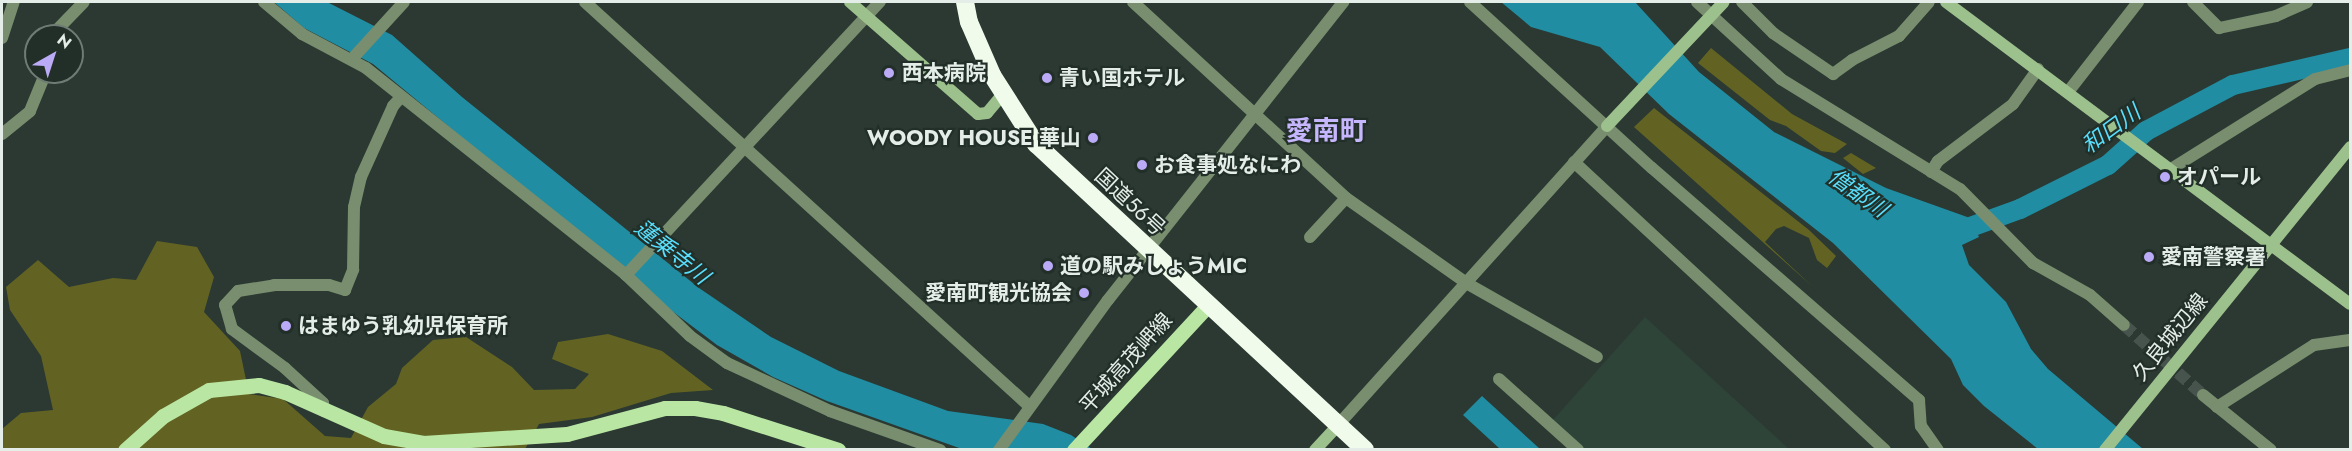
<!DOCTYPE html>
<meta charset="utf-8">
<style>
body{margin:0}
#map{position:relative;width:2352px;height:451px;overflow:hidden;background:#2b3932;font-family:Jost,"Noto Sans JP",sans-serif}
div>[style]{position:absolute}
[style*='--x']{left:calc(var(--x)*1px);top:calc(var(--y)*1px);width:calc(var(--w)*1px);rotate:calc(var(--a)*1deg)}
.built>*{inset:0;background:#2f4439}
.green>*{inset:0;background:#626322}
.water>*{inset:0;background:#208da2}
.river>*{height:20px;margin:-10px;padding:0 10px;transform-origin:10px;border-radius:10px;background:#208da2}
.street-tunnel>*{height:12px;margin-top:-6px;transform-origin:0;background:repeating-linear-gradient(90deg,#47544d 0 12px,transparent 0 18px)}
.street>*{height:12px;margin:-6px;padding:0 6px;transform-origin:6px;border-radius:6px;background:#788e6e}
.secondary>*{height:12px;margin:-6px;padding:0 6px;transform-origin:6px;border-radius:6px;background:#9dc18c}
.primary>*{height:15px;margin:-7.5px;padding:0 7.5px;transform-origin:7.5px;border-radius:7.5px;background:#b9e7a3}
.highway>*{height:18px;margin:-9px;padding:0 9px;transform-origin:9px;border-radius:9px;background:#f0fbeb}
.dots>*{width:16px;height:16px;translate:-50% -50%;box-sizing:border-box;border:3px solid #212f28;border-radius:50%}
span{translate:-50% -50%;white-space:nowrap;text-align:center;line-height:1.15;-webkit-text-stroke:4.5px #212f28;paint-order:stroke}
.poi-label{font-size:21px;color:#e4ede8;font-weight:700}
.left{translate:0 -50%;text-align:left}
.right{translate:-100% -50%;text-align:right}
.street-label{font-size:21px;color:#e4ede8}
.water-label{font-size:22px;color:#59defc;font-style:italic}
.district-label{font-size:27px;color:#c6b6fd;font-weight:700}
.frame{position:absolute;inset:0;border:3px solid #e4ede8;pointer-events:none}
.north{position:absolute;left:24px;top:24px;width:60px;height:60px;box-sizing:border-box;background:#212f28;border:2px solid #6f7b75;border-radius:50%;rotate:39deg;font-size:16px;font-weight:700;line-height:24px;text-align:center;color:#e4ede8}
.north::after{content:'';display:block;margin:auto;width:21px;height:27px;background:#bbaaf6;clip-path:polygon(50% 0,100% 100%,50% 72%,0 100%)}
</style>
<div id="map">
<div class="built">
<i style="clip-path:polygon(1645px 317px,1789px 449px,1583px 449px,1552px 421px)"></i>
</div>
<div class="green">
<i style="clip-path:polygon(1711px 48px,1792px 114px,1847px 144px,1835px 153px,1821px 151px,1786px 126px,1770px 120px,1698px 63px)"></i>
<i style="clip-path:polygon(1654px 108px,1809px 230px,1836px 256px,1827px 268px,1817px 260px,1809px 238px,1784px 226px,1776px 229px,1765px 242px,1813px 287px,1634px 127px)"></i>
<i style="clip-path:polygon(1851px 153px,1876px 168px,1863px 174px,1843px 158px)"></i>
<i style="clip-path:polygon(157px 241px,197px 247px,214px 277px,204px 312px,240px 351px,249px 394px,283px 399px,325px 436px,351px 438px,368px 407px,396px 384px,402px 368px,433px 340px,466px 337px,512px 367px,534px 390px,575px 389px,589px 374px,552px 359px,558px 342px,608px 334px,662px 351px,713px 390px,671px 393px,592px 417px,539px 424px,525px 449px,2px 450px,2px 429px,21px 413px,53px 410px,41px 356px,10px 310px,6px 287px,38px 260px,69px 287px,113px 278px,136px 280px)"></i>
</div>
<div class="water">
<i style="clip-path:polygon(274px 2px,327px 2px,392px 35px,462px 97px,699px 288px,771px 337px,839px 371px,948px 411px,1043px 424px,1071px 435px,1092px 449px,962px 449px,827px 401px,773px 377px,717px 345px,672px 311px,373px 64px,304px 28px)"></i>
<i style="clip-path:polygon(1501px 2px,1635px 2px,1699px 72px,1774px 132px,1886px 188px,1970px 218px,1979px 237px,1962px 245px,1969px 265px,2006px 302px,2031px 349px,2048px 369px,2143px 449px,2038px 449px,1984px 406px,1963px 385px,1951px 359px,1833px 243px,1669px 114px,1600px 47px,1531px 27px)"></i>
<i style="clip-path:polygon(1482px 396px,1540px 449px,1500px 449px,1463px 415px)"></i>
</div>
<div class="river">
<i style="--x:1951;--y:234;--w:73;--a:-19.9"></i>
<i style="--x:2020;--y:209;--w:98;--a:-26.6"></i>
<i style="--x:2108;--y:165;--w:51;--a:-41.8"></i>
<i style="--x:2146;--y:131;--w:98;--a:-27.9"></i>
<i style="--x:2233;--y:85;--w:120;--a:-13"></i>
</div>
<div class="street-tunnel">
<i style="--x:2124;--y:325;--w:106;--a:41.5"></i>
</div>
<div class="street">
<i style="--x:264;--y:2;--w:50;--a:40.1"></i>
<i style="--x:302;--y:34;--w:72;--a:28"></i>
<i style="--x:366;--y:68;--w:332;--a:38.5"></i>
<i style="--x:626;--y:275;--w:88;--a:43.6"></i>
<i style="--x:690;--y:336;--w:46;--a:36.1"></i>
<i style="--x:727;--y:363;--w:114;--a:25"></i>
<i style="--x:830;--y:411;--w:117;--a:19.5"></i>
<i style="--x:585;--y:2;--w:600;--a:42.3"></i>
<i style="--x:1133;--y:2;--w:289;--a:42.6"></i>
<i style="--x:1346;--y:198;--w:149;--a:35.2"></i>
<i style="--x:1468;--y:284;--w:148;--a:29.5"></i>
<i style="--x:1470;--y:2;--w:246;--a:42.4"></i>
<i style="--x:1652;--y:168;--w:354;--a:41"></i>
<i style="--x:1919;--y:400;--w:26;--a:86"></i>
<i style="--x:1921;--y:426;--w:29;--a:55"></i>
<i style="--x:1697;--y:2;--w:114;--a:42.5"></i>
<i style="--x:1781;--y:79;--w:210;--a:31.6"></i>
<i style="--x:1960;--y:189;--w:104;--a:45.4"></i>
<i style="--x:2033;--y:263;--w:65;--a:29.3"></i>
<i style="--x:2090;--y:295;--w:45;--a:41.4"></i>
<i style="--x:1742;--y:2;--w:44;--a:45"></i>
<i style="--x:1773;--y:33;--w:73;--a:34.3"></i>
<i style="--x:1833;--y:74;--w:24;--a:-36"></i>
<i style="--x:1852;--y:60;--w:53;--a:-27.1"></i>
<i style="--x:1899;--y:36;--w:45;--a:-48.6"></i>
<i style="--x:2193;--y:2;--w:37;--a:45"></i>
<i style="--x:2219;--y:28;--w:58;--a:-11.9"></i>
<i style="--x:2276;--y:16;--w:34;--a:-24"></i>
<i style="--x:51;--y:36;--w:47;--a:-45.9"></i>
<i style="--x:2;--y:38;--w:38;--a:-72"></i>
<i style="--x:352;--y:59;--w:77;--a:-47.6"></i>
<i style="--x:2068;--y:92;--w:114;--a:-52.1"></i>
<i style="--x:2;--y:134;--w:36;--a:-39"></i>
<i style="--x:30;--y:111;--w:42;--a:-67.7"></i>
<i style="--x:1574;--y:162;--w:424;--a:42.8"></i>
<i style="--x:2171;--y:169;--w:170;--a:-32"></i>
<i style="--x:2315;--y:79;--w:36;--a:-14"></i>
<i style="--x:1931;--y:172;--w:13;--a:-58"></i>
<i style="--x:1938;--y:161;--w:94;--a:-37.2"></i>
<i style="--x:2013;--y:104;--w:43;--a:-54.5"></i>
<i style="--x:1310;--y:237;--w:53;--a:-47.3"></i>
<i style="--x:626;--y:275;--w:373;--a:-47.1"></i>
<i style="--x:1499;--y:379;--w:106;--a:41.9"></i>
<i style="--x:2203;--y:395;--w:87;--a:39"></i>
<i style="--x:2217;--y:407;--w:115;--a:-32.6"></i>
<i style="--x:2314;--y:345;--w:36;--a:-8"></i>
<i style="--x:324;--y:411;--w:8;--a:-97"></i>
<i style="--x:323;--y:403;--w:52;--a:-137.4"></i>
<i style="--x:285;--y:368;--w:66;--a:-143.7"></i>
<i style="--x:232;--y:329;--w:25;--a:-106"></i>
<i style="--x:225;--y:305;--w:19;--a:-47"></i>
<i style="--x:238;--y:291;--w:36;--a:-9"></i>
<i style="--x:274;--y:285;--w:55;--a:0"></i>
<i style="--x:329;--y:285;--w:17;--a:17"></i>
<i style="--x:345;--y:290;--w:22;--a:-68"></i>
<i style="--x:353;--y:270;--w:63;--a:-89.1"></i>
<i style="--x:354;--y:207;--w:31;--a:-77"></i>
<i style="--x:361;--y:177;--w:78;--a:-65.7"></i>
<i style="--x:393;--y:106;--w:12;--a:-48"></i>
<i style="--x:1338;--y:425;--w:402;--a:-48"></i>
<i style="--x:999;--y:450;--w:185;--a:-54"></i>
<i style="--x:1108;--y:300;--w:380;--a:-51.7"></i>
</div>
<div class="secondary">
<i style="--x:850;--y:2;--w:170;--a:41.2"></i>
<i style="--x:978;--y:114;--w:9;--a:-6"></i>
<i style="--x:987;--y:113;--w:23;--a:-50"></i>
<i style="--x:1946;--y:2;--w:504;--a:36.78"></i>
<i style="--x:1607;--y:126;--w:170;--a:-46.7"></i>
<i style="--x:1315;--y:450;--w:34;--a:-47"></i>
<i style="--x:2105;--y:450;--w:390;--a:-51"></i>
</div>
<div class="primary">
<i style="--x:125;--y:450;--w:51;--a:-41.8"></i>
<i style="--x:163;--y:416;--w:53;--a:-29.5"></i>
<i style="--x:209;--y:390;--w:50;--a:-5.7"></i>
<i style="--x:259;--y:385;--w:27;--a:15"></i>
<i style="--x:285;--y:392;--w:108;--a:24"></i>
<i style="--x:384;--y:436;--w:40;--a:10"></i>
<i style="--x:423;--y:443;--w:144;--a:-3.6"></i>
<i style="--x:567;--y:434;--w:101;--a:-14.9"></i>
<i style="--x:665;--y:408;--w:30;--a:0"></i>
<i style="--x:695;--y:408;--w:28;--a:10"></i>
<i style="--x:723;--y:413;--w:121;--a:17.8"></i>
<i style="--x:1074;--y:450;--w:199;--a:-47.2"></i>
</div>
<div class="highway">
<i style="--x:965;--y:2;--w:20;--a:79"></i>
<i style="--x:969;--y:22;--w:58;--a:66.5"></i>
<i style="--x:992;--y:75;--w:82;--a:57.5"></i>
<i style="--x:1036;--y:144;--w:449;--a:42.9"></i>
</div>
<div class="dots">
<i style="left:889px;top:73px;background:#bbaaf6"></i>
<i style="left:1047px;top:78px;background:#bbaaf6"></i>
<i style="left:1093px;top:138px;background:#bbaaf6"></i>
<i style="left:1142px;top:165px;background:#bbaaf6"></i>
<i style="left:2165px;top:177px;background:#bbaaf6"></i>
<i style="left:2149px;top:257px;background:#bbaaf6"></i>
<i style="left:1048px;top:266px;background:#bbaaf6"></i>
<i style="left:1084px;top:293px;background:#bbaaf6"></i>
<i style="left:286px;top:326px;background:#bbaaf6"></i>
</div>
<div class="poi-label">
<span class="left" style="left:902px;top:73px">西本病院</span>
<span class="left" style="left:1059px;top:78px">青い国ホテル</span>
<span class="right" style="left:1081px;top:138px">WOODY HOUSE 華山</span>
<span class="left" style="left:1154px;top:165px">お食事処なにわ</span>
<span class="left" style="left:2177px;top:177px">オパール</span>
<span class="left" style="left:2161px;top:257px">愛南警察署</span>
<span class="left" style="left:1060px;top:266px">道の駅みしょうMIC</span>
<span class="right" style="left:1072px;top:293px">愛南町観光協会</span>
<span class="left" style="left:298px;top:326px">はまゆう乳幼児保育所</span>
</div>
<div class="street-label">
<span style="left:1130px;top:202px;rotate:43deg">国道56号</span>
<span style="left:2170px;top:337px;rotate:-51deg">久良城辺線</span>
<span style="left:1126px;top:363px;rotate:-48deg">平城高茂岬線</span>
</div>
<div class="water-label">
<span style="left:2111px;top:129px;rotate:-36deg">和口川</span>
<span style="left:1858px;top:193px;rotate:35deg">僧都川</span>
<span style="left:672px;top:252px;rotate:39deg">蓮乗寺川</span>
</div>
<div class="district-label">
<span style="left:1326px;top:131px">愛南町</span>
</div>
<div class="frame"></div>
<div class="north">N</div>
</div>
